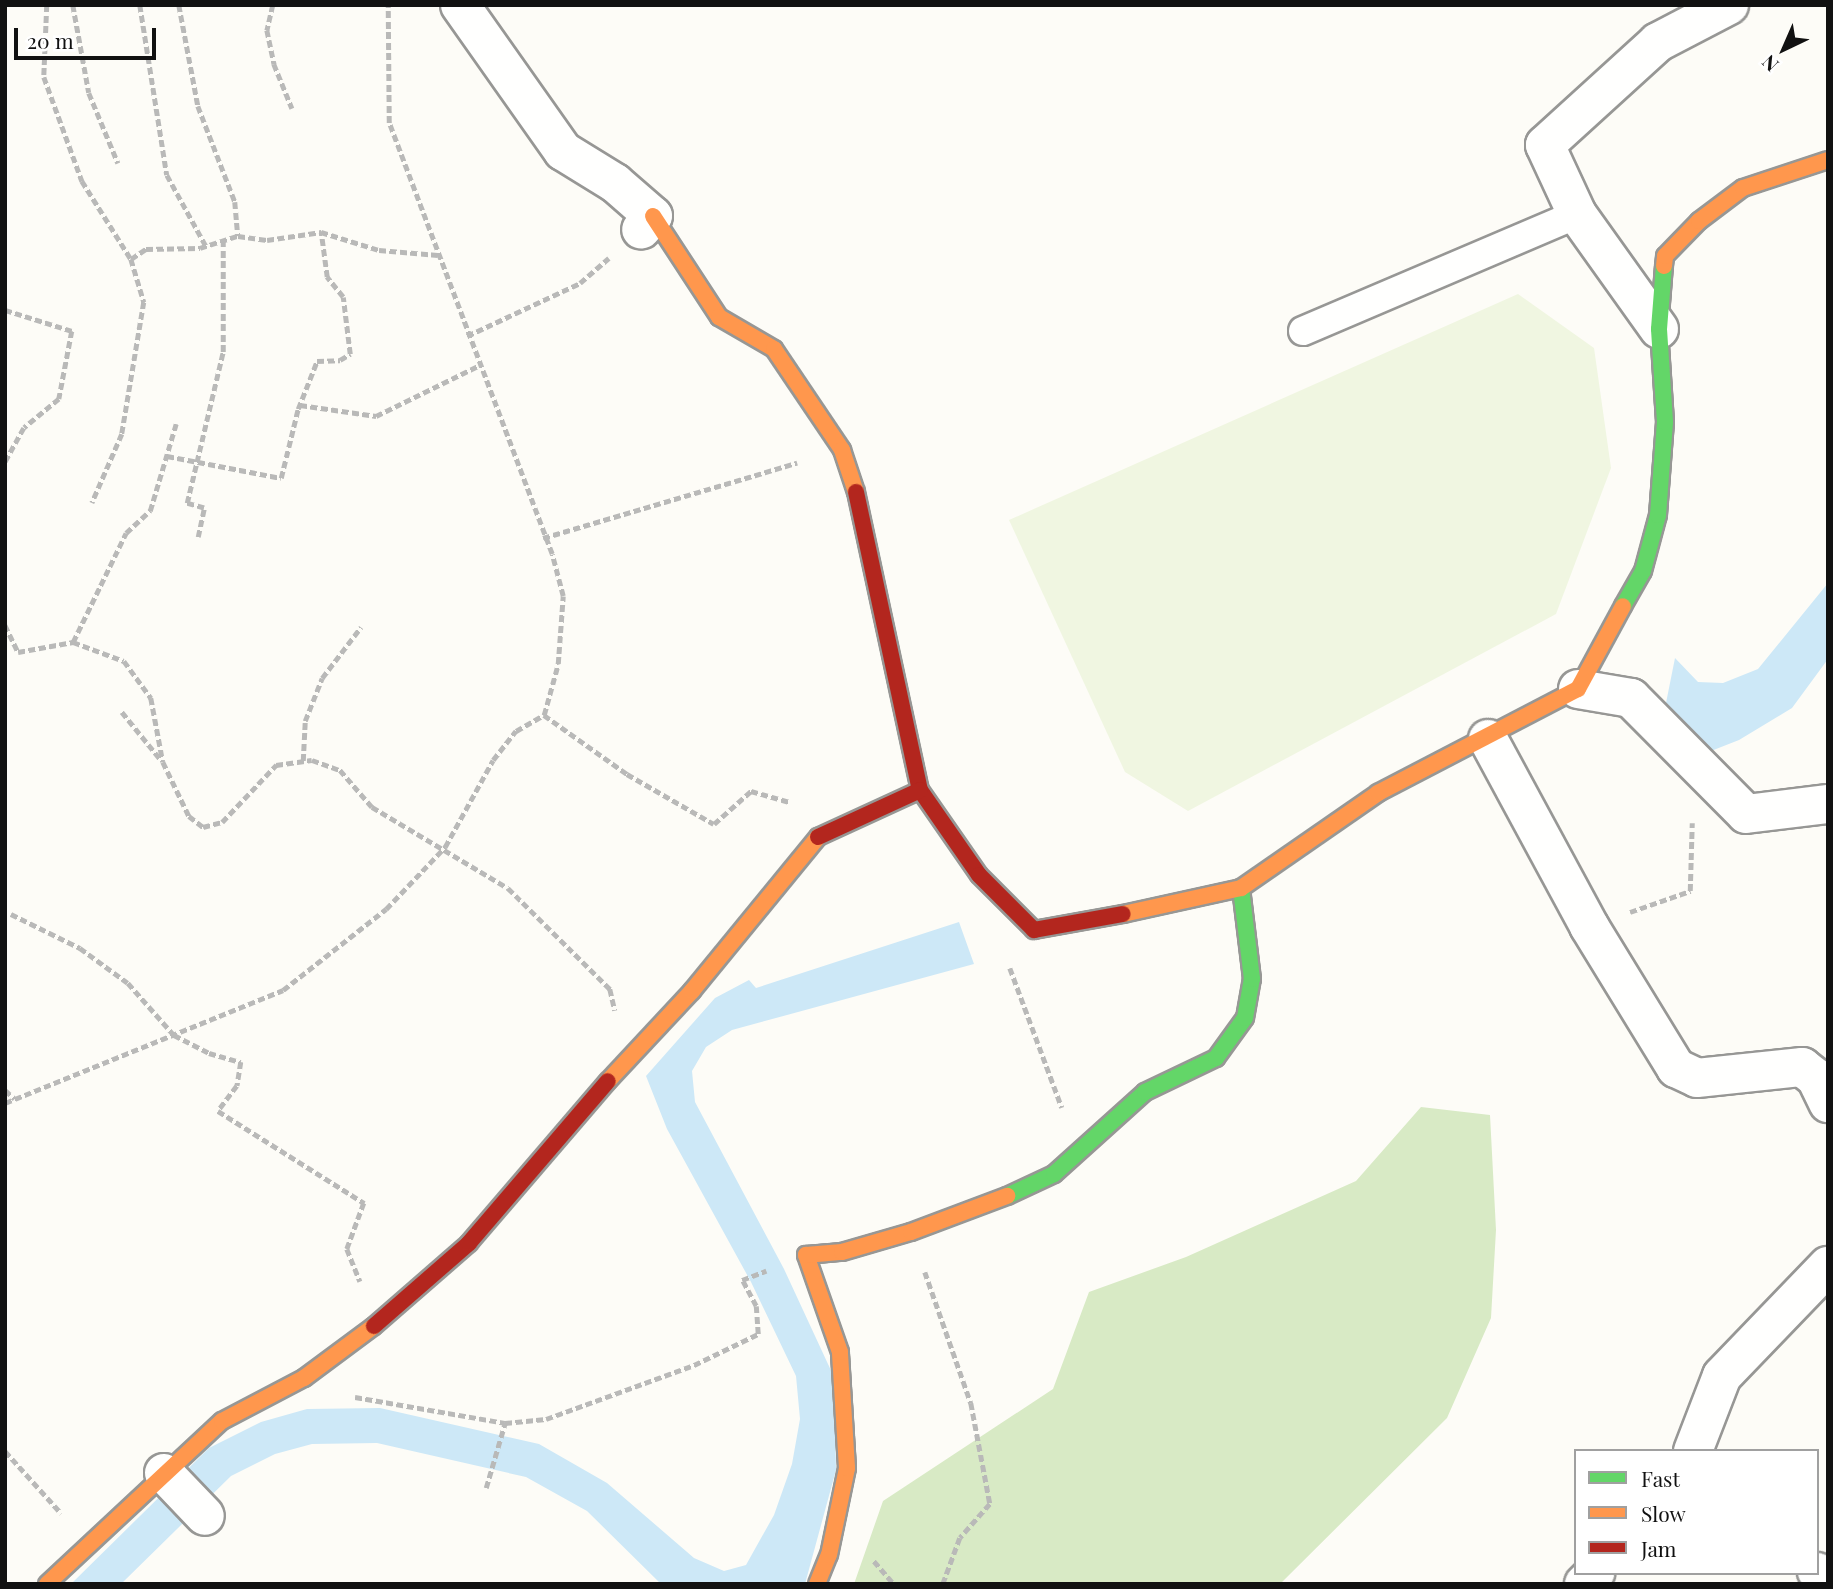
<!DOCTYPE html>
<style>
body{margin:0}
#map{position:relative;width:1833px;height:1589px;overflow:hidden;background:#fdfcf7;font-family:"Playfair Display",serif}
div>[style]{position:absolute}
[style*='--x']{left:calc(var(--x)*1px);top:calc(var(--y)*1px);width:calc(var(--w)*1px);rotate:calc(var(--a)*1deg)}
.forest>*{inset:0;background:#d8eac5}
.pitch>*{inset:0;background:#f0f6e1}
.water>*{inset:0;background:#cde8f7}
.path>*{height:4.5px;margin-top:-2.25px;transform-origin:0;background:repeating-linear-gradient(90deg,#b9b9b8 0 7px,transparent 0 10.5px)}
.roads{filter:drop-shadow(2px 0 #979795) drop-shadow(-2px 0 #979795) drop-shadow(0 2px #979795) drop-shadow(0 -2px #979795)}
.lane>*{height:28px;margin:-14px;padding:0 14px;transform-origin:14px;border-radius:14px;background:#fffffe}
.street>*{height:38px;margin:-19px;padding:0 19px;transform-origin:19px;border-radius:19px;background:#fffffe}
.fast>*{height:16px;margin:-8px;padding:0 8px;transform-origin:8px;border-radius:8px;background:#63d668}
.slow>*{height:16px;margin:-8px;padding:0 8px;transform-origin:8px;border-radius:8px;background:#ff974d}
.jam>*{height:16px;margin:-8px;padding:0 8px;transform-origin:8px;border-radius:8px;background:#b3261e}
span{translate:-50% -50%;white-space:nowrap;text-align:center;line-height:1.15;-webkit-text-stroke:7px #fff;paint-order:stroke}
.frame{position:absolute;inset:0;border:7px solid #111;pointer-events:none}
.legend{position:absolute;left:1574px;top:1449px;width:245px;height:126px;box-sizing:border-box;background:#fff;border:2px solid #a0a0a0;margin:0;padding:9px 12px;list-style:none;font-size:21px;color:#111}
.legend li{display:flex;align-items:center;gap:14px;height:35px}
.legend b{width:35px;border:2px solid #a0a0a0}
.north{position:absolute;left:1749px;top:14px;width:70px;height:70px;-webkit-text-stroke:5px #fff;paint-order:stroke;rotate:224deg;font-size:19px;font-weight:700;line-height:28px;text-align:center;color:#111}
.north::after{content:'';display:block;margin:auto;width:24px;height:32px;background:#111;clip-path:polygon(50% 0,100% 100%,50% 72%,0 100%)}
.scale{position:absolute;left:14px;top:28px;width:142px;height:32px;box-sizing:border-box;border:4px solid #111;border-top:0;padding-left:9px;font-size:21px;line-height:24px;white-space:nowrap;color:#111;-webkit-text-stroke:5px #fff;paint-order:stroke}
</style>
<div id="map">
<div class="forest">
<i style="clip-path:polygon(1421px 1107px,1490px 1115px,1496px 1230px,1491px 1318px,1447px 1418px,1280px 1584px,854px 1584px,883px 1501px,1053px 1389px,1089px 1292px,1186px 1257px,1356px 1181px)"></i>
</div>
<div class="pitch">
<i style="clip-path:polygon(1518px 294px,1594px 348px,1611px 468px,1556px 614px,1188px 811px,1125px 772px,1009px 520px)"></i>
</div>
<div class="water">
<i style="clip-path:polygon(1828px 583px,1828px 659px,1792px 708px,1739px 740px,1711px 751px,1665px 708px,1675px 658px,1698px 682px,1723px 683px,1758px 669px)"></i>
<i style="clip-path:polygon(959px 922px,974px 964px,732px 1030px,706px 1047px,692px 1071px,695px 1102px,784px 1269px,834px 1377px,836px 1470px,805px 1584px,661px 1584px,587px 1511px,526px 1477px,377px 1443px,312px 1444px,275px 1454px,231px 1476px,121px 1584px,71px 1584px,209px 1448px,261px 1422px,307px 1409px,380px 1408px,539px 1444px,607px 1483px,694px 1558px,724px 1571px,746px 1565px,774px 1515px,792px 1464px,800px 1419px,796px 1376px,751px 1282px,667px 1129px,646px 1076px,715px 998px,749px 980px,756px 988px)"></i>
</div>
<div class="path">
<i style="--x:47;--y:5;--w:72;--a:92.4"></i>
<i style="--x:44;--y:77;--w:111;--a:69.9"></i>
<i style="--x:82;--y:181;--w:92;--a:57.9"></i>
<i style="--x:131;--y:259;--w:45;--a:73.2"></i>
<i style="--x:144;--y:302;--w:134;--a:99.5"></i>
<i style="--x:122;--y:434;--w:75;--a:113.5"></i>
<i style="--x:73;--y:5;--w:89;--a:79.7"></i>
<i style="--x:89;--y:93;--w:76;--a:67.5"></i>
<i style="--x:114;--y:5;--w:9;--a:0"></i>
<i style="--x:140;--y:5;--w:172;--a:81"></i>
<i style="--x:167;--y:175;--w:81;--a:61.2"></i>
<i style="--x:179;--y:5;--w:103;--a:79.3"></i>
<i style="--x:198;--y:106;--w:103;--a:68.9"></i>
<i style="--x:235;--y:202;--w:34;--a:85"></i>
<i style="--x:273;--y:5;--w:26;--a:103"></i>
<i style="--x:267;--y:30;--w:35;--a:78"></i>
<i style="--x:274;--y:64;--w:48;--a:67.8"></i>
<i style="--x:131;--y:259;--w:18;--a:-34"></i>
<i style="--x:146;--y:249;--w:54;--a:-1.1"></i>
<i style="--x:200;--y:248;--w:40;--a:-18"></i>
<i style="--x:238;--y:236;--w:29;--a:8"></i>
<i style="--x:267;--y:240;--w:55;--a:-8.4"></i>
<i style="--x:321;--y:232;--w:61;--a:17.2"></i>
<i style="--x:379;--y:250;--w:59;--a:4.8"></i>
<i style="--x:5;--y:310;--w:70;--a:17.4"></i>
<i style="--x:72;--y:331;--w:69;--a:100.8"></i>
<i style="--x:59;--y:399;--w:45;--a:140.4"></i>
<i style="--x:24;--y:428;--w:39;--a:119"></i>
<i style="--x:467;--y:336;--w:125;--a:-25.1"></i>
<i style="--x:580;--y:283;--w:38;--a:-41"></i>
<i style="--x:300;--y:405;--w:77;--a:8.2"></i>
<i style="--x:376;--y:416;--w:114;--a:-26.1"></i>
<i style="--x:167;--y:456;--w:116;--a:10.9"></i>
<i style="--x:281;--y:478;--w:71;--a:-76.2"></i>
<i style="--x:298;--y:409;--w:52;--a:-68.4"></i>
<i style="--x:317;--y:361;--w:23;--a:-2"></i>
<i style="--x:340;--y:360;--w:12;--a:-31"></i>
<i style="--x:350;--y:354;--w:57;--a:-97"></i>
<i style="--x:343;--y:297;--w:26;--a:-129"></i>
<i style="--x:327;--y:277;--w:45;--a:-97.6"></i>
<i style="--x:198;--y:537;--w:30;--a:-78"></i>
<i style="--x:204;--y:508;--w:18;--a:-164"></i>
<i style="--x:187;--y:503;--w:155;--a:-76.6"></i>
<i style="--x:223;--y:352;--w:112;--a:-90"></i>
<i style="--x:543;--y:538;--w:265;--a:-16.5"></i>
<i style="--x:5;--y:625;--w:30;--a:64"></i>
<i style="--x:18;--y:652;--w:56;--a:-10.3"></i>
<i style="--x:73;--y:642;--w:54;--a:20.4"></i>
<i style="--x:124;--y:661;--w:46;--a:53.9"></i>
<i style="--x:151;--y:698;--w:65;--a:79.4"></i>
<i style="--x:163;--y:762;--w:60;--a:64.3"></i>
<i style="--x:189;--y:816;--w:18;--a:38"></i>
<i style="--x:203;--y:827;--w:20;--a:-15"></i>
<i style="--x:222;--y:822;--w:79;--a:-46.5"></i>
<i style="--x:276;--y:765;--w:36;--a:-8"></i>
<i style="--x:312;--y:760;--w:30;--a:20"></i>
<i style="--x:340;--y:770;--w:49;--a:49.1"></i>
<i style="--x:372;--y:807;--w:158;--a:30.8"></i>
<i style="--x:508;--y:888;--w:144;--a:44.7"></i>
<i style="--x:610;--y:989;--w:22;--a:77"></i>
<i style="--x:73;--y:642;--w:121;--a:-64.1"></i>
<i style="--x:126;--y:533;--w:33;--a:-43"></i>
<i style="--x:150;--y:511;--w:91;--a:-73.4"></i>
<i style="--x:122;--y:712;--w:62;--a:50.9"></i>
<i style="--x:544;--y:715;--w:102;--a:35.4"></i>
<i style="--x:627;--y:774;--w:100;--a:29.9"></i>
<i style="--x:714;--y:824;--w:50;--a:-41.7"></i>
<i style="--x:751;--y:791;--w:40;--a:16"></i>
<i style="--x:303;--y:761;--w:40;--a:-87.1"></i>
<i style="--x:305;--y:721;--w:46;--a:-68.4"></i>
<i style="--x:322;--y:678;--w:64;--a:-52.6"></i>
<i style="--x:1630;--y:912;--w:64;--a:-19.3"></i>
<i style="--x:1690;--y:891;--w:68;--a:-88.3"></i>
<i style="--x:11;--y:914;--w:77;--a:26.2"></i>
<i style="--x:80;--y:948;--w:59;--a:36.1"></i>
<i style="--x:128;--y:983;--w:69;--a:48.5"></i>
<i style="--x:174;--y:1035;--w:39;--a:27"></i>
<i style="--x:209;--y:1053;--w:33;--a:16"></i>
<i style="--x:241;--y:1062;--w:24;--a:99"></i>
<i style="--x:237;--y:1086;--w:31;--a:127"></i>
<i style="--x:218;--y:1111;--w:173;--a:32.2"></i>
<i style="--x:364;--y:1203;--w:49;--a:110.3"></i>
<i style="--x:347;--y:1249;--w:35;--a:68"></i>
<i style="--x:1010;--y:968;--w:149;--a:69.6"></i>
<i style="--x:5;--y:1090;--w:13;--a:42"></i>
<i style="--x:5;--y:1103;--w:300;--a:-22.1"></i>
<i style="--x:283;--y:990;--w:131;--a:-38.2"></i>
<i style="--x:386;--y:909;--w:86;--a:-46.4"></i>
<i style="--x:445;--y:847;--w:99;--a:-61.1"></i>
<i style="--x:493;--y:760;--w:37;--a:-52"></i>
<i style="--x:516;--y:731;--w:32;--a:-30"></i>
<i style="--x:544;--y:715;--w:53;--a:-74.6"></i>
<i style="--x:558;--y:664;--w:68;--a:-85.8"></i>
<i style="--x:563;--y:596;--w:43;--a:-104.7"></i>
<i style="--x:552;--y:554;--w:461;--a:-110.7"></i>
<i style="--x:389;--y:123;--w:118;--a:-90.5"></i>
<i style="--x:925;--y:1272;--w:139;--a:70.7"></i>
<i style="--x:971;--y:1403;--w:103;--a:79.3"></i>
<i style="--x:990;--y:1504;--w:45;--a:131.4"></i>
<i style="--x:960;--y:1538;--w:49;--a:110.3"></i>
<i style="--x:355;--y:1397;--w:152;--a:9.8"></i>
<i style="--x:505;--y:1423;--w:41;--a:-5.6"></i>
<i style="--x:546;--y:1419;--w:158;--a:-20"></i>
<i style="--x:694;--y:1365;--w:71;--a:-25.8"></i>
<i style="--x:758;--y:1334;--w:28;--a:-94"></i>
<i style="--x:756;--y:1306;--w:30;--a:-118"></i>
<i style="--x:742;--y:1280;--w:26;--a:-21"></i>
<i style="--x:5;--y:1451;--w:84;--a:47.9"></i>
<i style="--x:486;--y:1488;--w:68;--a:-73.7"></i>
<i style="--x:874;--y:1561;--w:30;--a:49"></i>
</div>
<div class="roads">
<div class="lane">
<i style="--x:1303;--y:331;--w:298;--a:-23.1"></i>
</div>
<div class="street">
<i style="--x:460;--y:5;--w:179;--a:54.8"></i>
<i style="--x:563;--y:151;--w:61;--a:31.6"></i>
<i style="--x:615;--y:183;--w:50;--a:41"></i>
<i style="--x:653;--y:216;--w:18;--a:131"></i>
<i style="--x:1659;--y:329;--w:141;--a:-125.5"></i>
<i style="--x:1577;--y:214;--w:76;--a:-114.9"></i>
<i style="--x:1545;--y:145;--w:153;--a:-42.3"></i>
<i style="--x:1658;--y:42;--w:80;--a:-27.5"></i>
<i style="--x:1578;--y:689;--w:54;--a:9.6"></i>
<i style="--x:1631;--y:698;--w:163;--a:45.2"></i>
<i style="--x:1746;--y:814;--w:83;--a:-7"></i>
<i style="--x:1488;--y:739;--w:213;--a:61.6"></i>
<i style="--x:1589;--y:926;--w:167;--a:58.5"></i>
<i style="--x:1676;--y:1068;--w:23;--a:25"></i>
<i style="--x:1697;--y:1078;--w:106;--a:-6"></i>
<i style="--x:1802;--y:1067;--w:18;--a:38"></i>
<i style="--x:1816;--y:1078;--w:28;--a:64"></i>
<i style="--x:1693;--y:1451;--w:80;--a:-68.9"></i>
<i style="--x:1722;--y:1376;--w:153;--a:-46.1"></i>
<i style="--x:164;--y:1473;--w:59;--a:46.4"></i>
<i style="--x:1817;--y:1572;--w:16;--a:47"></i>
<i style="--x:1584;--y:1584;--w:16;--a:-45"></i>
</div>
<div class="fast">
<i style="--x:1623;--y:606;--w:40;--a:-60.3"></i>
<i style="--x:1643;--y:571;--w:58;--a:-75"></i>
<i style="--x:1658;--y:515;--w:93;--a:-85.7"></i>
<i style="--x:1665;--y:422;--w:93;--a:-93.7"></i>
<i style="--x:1659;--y:329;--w:63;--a:-85.5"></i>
<i style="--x:1007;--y:1196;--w:52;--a:-25.1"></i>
<i style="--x:1054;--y:1174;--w:122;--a:-42"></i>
<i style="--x:1145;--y:1092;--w:79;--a:-25.6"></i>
<i style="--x:1216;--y:1058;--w:49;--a:-54.1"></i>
<i style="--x:1245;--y:1018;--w:40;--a:-80"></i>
<i style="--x:1252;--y:979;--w:92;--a:-96.9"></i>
</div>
<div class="slow">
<i style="--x:653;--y:216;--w:121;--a:56.8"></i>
<i style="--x:719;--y:317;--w:64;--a:30.2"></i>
<i style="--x:774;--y:349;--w:122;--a:56"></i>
<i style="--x:842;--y:450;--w:44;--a:71.6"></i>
<i style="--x:1664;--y:266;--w:10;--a:-84"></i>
<i style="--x:1665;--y:256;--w:49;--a:-45.8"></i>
<i style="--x:1699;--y:221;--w:55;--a:-36.9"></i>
<i style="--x:1743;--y:188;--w:89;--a:-18.2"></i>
<i style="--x:1123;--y:914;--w:121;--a:-12.4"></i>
<i style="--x:1241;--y:888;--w:167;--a:-34.7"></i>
<i style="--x:1378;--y:793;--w:225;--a:-27.5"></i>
<i style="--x:1578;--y:689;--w:94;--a:-61.5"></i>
<i style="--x:608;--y:1081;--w:123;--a:-47"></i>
<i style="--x:692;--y:991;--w:199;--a:-50.7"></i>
<i style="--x:47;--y:1584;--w:239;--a:-43"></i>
<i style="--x:222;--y:1421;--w:93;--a:-27.7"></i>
<i style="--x:304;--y:1378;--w:87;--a:-36.6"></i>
<i style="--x:817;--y:1584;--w:31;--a:-68"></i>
<i style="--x:829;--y:1555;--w:89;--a:-78.3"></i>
<i style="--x:847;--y:1468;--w:116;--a:-93.5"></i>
<i style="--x:840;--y:1352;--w:103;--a:-109.3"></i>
<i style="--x:806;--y:1255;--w:36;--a:-5"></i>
<i style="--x:842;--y:1252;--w:72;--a:-16.2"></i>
<i style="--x:911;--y:1232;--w:103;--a:-20.6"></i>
</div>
<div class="jam">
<i style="--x:856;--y:492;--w:305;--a:77.9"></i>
<i style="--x:920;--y:790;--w:103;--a:55.2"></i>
<i style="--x:979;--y:875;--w:78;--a:45"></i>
<i style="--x:1034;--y:930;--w:90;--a:-10.2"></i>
<i style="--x:818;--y:837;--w:112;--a:-24.7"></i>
<i style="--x:374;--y:1326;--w:126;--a:-41.1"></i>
<i style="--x:469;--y:1243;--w:213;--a:-49.4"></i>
</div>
</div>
<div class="frame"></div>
<ul class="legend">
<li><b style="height:9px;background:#63d668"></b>Fast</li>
<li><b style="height:9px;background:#ff974d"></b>Slow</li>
<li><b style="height:9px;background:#b3261e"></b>Jam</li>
</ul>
<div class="north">N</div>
<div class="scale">20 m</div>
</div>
